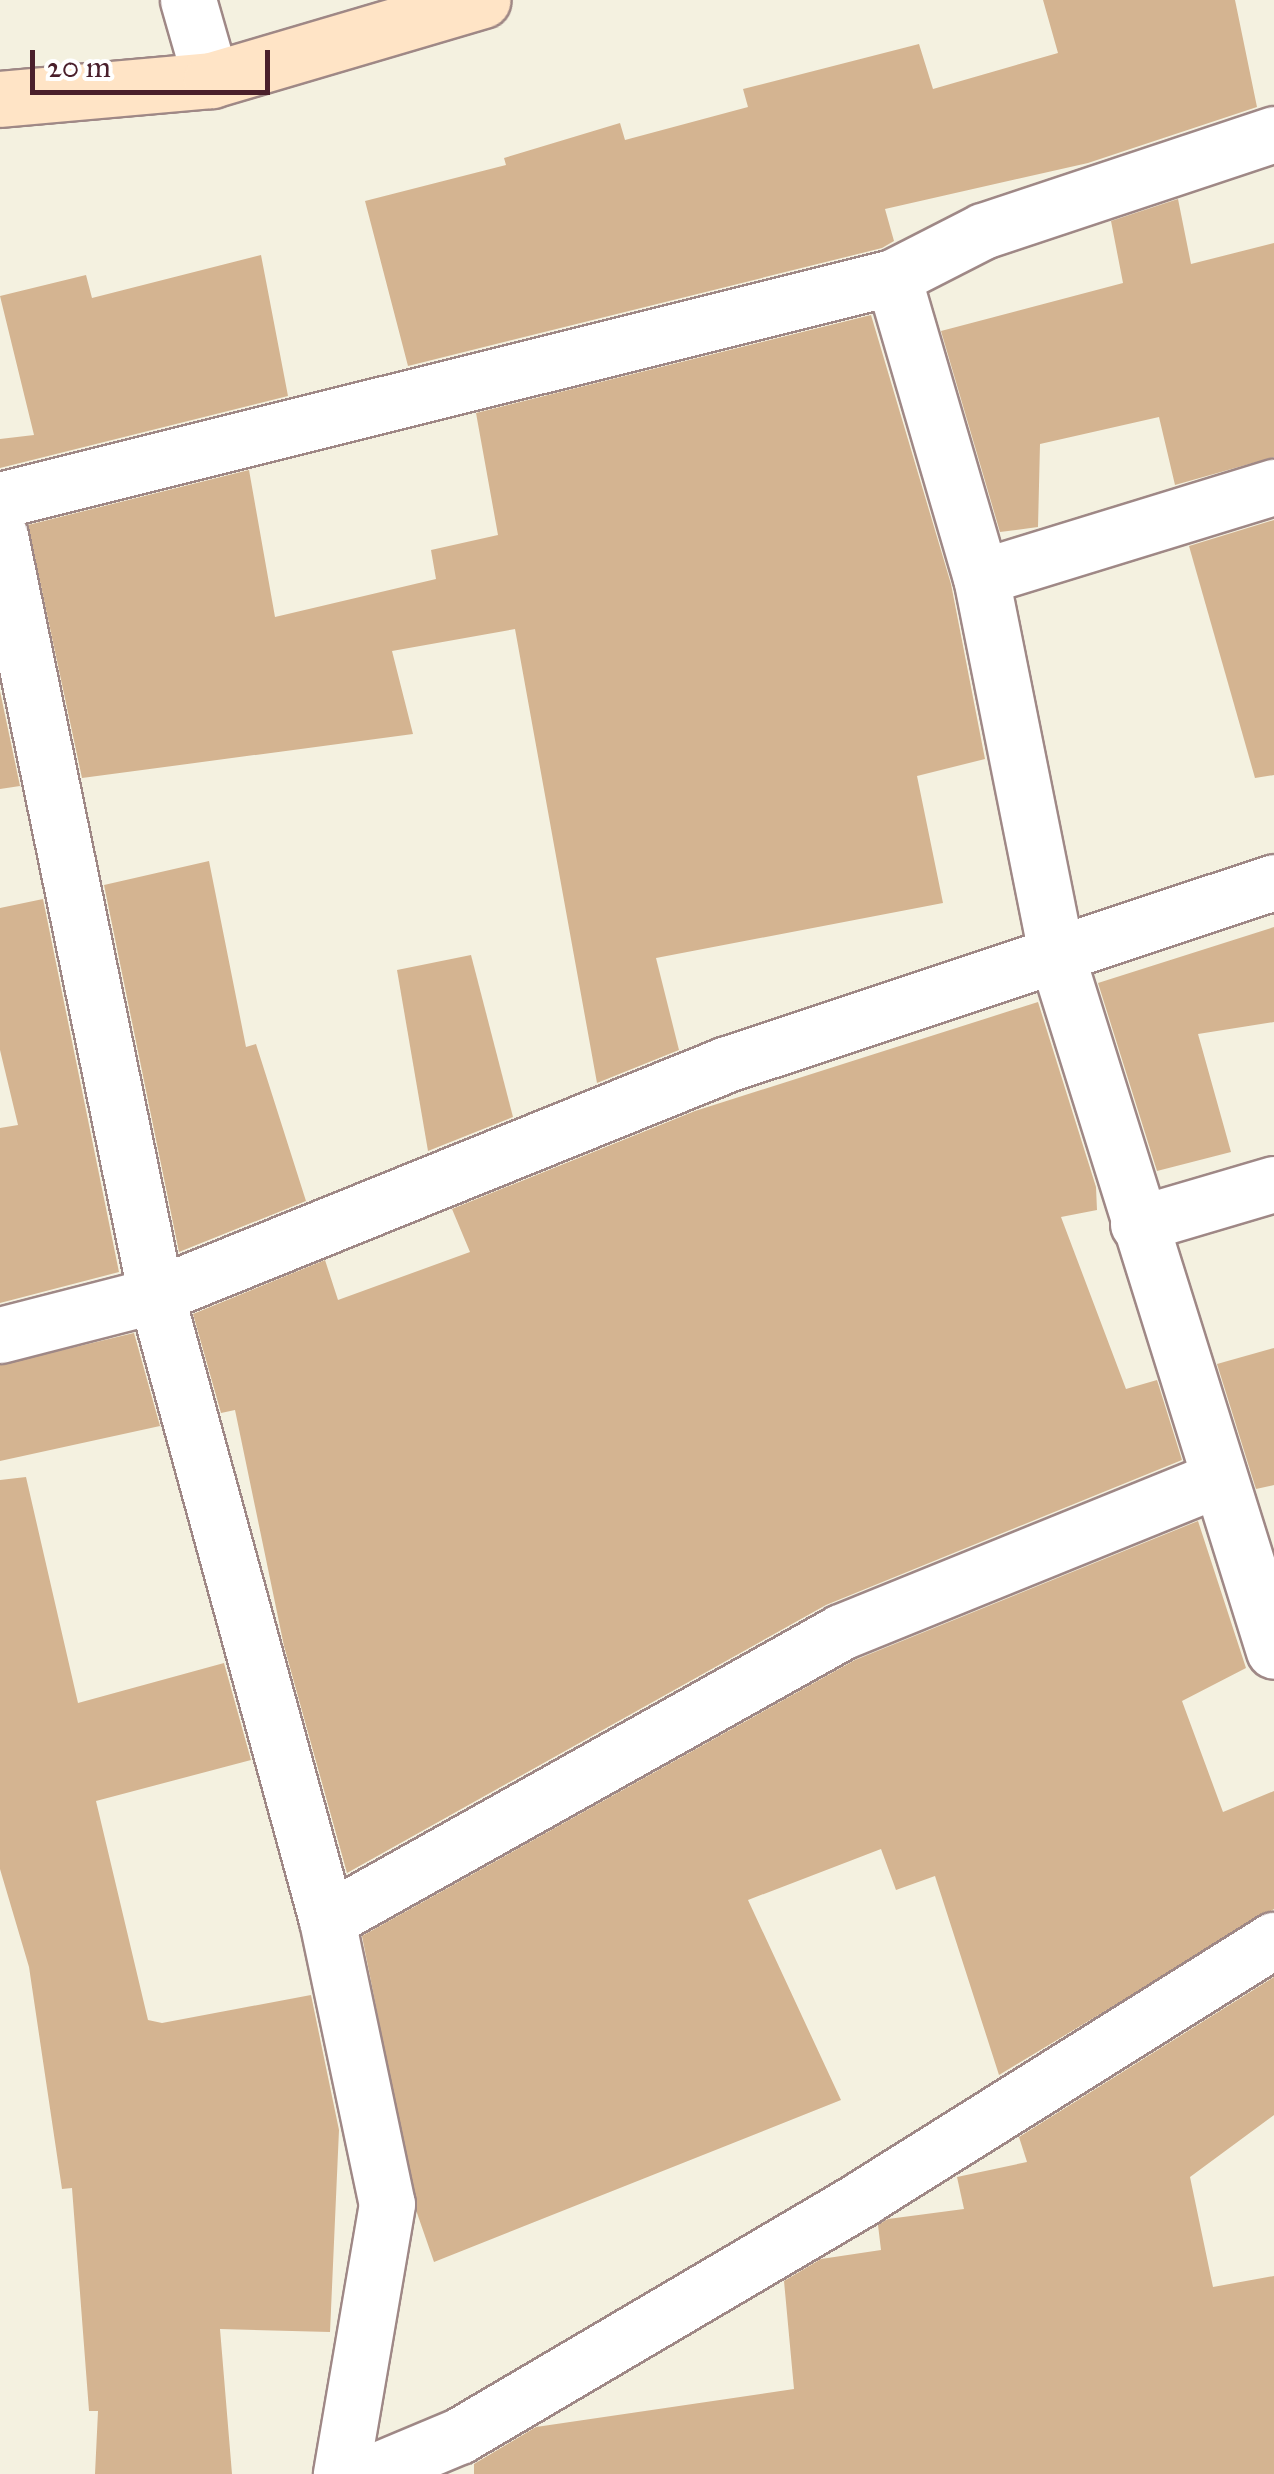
<!DOCTYPE html>
<style>
body{margin:0}
#map{position:relative;width:1274px;height:2474px;overflow:hidden;background:#f4f1e0;font-family:"IM FELL Great Primer",serif}
div>[style]{position:absolute}
[style*='--x']{left:calc(var(--x)*1px);top:calc(var(--y)*1px);width:calc(var(--w)*1px);rotate:calc(var(--a)*1deg)}
.building>*{inset:0;background:#d4b491}
.roads{filter:drop-shadow(2px 0 #9f8886) drop-shadow(-2px 0 #9f8886) drop-shadow(0 2px #9f8886) drop-shadow(0 -2px #9f8886)}
.street>*{height:55px;margin:-27.5px;padding:0 27.5px;transform-origin:27.5px;border-radius:27.5px;background:#fff}
.secondary>*{height:55px;margin:-27.5px;padding:0 27.5px;transform-origin:27.5px;border-radius:27.5px;background:#ffe4c6}
span{translate:-50% -50%;white-space:nowrap;text-align:center;line-height:1.15;-webkit-text-stroke:8px #fff;paint-order:stroke}
.scale{position:absolute;left:30px;top:50px;width:240px;height:45px;box-sizing:border-box;border:5px solid #4a1f2b;border-top:0;padding-left:12px;font-size:30px;line-height:35px;white-space:nowrap;color:#4a1f2b;-webkit-text-stroke:8px #fff;paint-order:stroke}
</style>
<div id="map">
<div class="building">
<i style="clip-path:polygon(1043px 0,1235px 0,1257px 107px,1088px 163px,885px 209px,894px 241px,882px 248px,408px 366px,365px 201px,506px 165px,504px 158px,620px 123px,625px 140px,748px 107px,743px 89px,919px 44px,933px 89px,1058px 53px)"></i>
<i style="clip-path:polygon(1178px 199px,1191px 264px,1274px 243px,1274px 457px,1175px 485px,1159px 417px,1040px 444px,1038px 527px,1000px 532px,941px 331px,1123px 283px,1111px 221px)"></i>
<i style="clip-path:polygon(261px 255px,288px 396px,0 468px,0 439px,34px 435px,0 296px,86px 275px,92px 298px)"></i>
<i style="clip-path:polygon(871px 315px,951px 584px,985px 759px,917px 776px,943px 903px,656px 958px,679px 1050px,597px 1083px,515px 629px,392px 651px,413px 734px,82px 778px,28px 525px,249px 470px,275px 617px,436px 579px,431px 550px,498px 535px,476px 413px)"></i>
<i style="clip-path:polygon(1274px 520px,1274px 775px,1255px 778px,1189px 546px)"></i>
<i style="clip-path:polygon(0 691px,20px 786px,0 789px)"></i>
<i style="clip-path:polygon(209px 861px,246px 1047px,256px 1044px,306px 1201px,179px 1252px,104px 885px)"></i>
<i style="clip-path:polygon(43px 899px,119px 1272px,0 1303px,0 1128px,18px 1125px,0 1050px,0 908px)"></i>
<i style="clip-path:polygon(1274px 927px,1274px 1022px,1198px 1034px,1231px 1152px,1157px 1171px,1098px 983px)"></i>
<i style="clip-path:polygon(471px 955px,513px 1117px,428px 1151px,397px 970px)"></i>
<i style="clip-path:polygon(1038px 1002px,1096px 1187px,1097px 1210px,1061px 1217px,1126px 1389px,1157px 1380px,1182px 1460px,826px 1605px,347px 1873px,284px 1646px,235px 1410px,221px 1413px,193px 1314px,325px 1260px,338px 1300px,470px 1252px,452px 1209px,695px 1111px)"></i>
<i style="clip-path:polygon(134px 1333px,160px 1426px,0 1461px,0 1365px)"></i>
<i style="clip-path:polygon(1274px 1348px,1274px 1485px,1256px 1489px,1217px 1364px)"></i>
<i style="clip-path:polygon(26px 1477px,78px 1703px,224px 1663px,251px 1760px,96px 1801px,148px 2020px,162px 2023px,311px 1995px,339px 2130px,330px 2332px,220px 2329px,232px 2474px,95px 2474px,98px 2411px,89px 2411px,72px 2188px,62px 2189px,29px 1967px,0 1869px,0 1480px)"></i>
<i style="clip-path:polygon(1198px 1521px,1246px 1668px,1182px 1701px,1223px 1812px,1274px 1791px,1274px 1909px,999px 2075px,935px 1876px,896px 1890px,881px 1849px,748px 1900px,841px 2100px,434px 2262px,417px 2213px,362px 1936px,855px 1660px)"></i>
<i style="clip-path:polygon(1274px 1977px,1274px 2115px,1190px 2177px,1213px 2287px,1274px 2276px,1274px 2474px,474px 2474px,474px 2464px,536px 2427px,794px 2389px,784px 2281px,821px 2259px,881px 2250px,878px 2225px,888px 2219px,964px 2209px,957px 2177px,1027px 2162px,1019px 2137px)"></i>
</div>
<div class="roads">
<div class="street">
<i style="--x:188;--y:0;--w:83;--a:74"></i>
<i style="--x:893;--y:277;--w:313;--a:73.7"></i>
<i style="--x:981;--y:577;--w:384;--a:78.7"></i>
<i style="--x:1056;--y:954;--w:730;--a:72.63"></i>
<i style="--x:0;--y:500;--w:920;--a:-14.02"></i>
<i style="--x:893;--y:277;--w:101;--a:-27.1"></i>
<i style="--x:983;--y:231;--w:307;--a:-18.4"></i>
<i style="--x:0;--y:536;--w:775;--a:78.39"></i>
<i style="--x:156;--y:1295;--w:648;--a:74.7"></i>
<i style="--x:327;--y:1920;--w:290;--a:78.1"></i>
<i style="--x:387;--y:2204;--w:274;--a:99.7"></i>
<i style="--x:981;--y:577;--w:307;--a:-17.1"></i>
<i style="--x:1138;--y:1224;--w:142;--a:-16.4"></i>
<i style="--x:0;--y:1335;--w:161;--a:-14.4"></i>
<i style="--x:156;--y:1295;--w:616;--a:-22.03"></i>
<i style="--x:727;--y:1064;--w:576;--a:-18.4"></i>
<i style="--x:327;--y:1920;--w:589;--a:-29.26"></i>
<i style="--x:841;--y:1632;--w:405;--a:-22.1"></i>
<i style="--x:368;--y:2474;--w:99;--a:-22.7"></i>
<i style="--x:459;--y:2436;--w:470;--a:-30.5"></i>
<i style="--x:864;--y:2197;--w:484;--a:-32.1"></i>
</div>
<div class="secondary">
<i style="--x:0;--y:99;--w:212;--a:-5.1"></i>
<i style="--x:211;--y:80;--w:283;--a:-16.4"></i>
</div>
</div>
<div class="scale">20 m</div>
</div>
